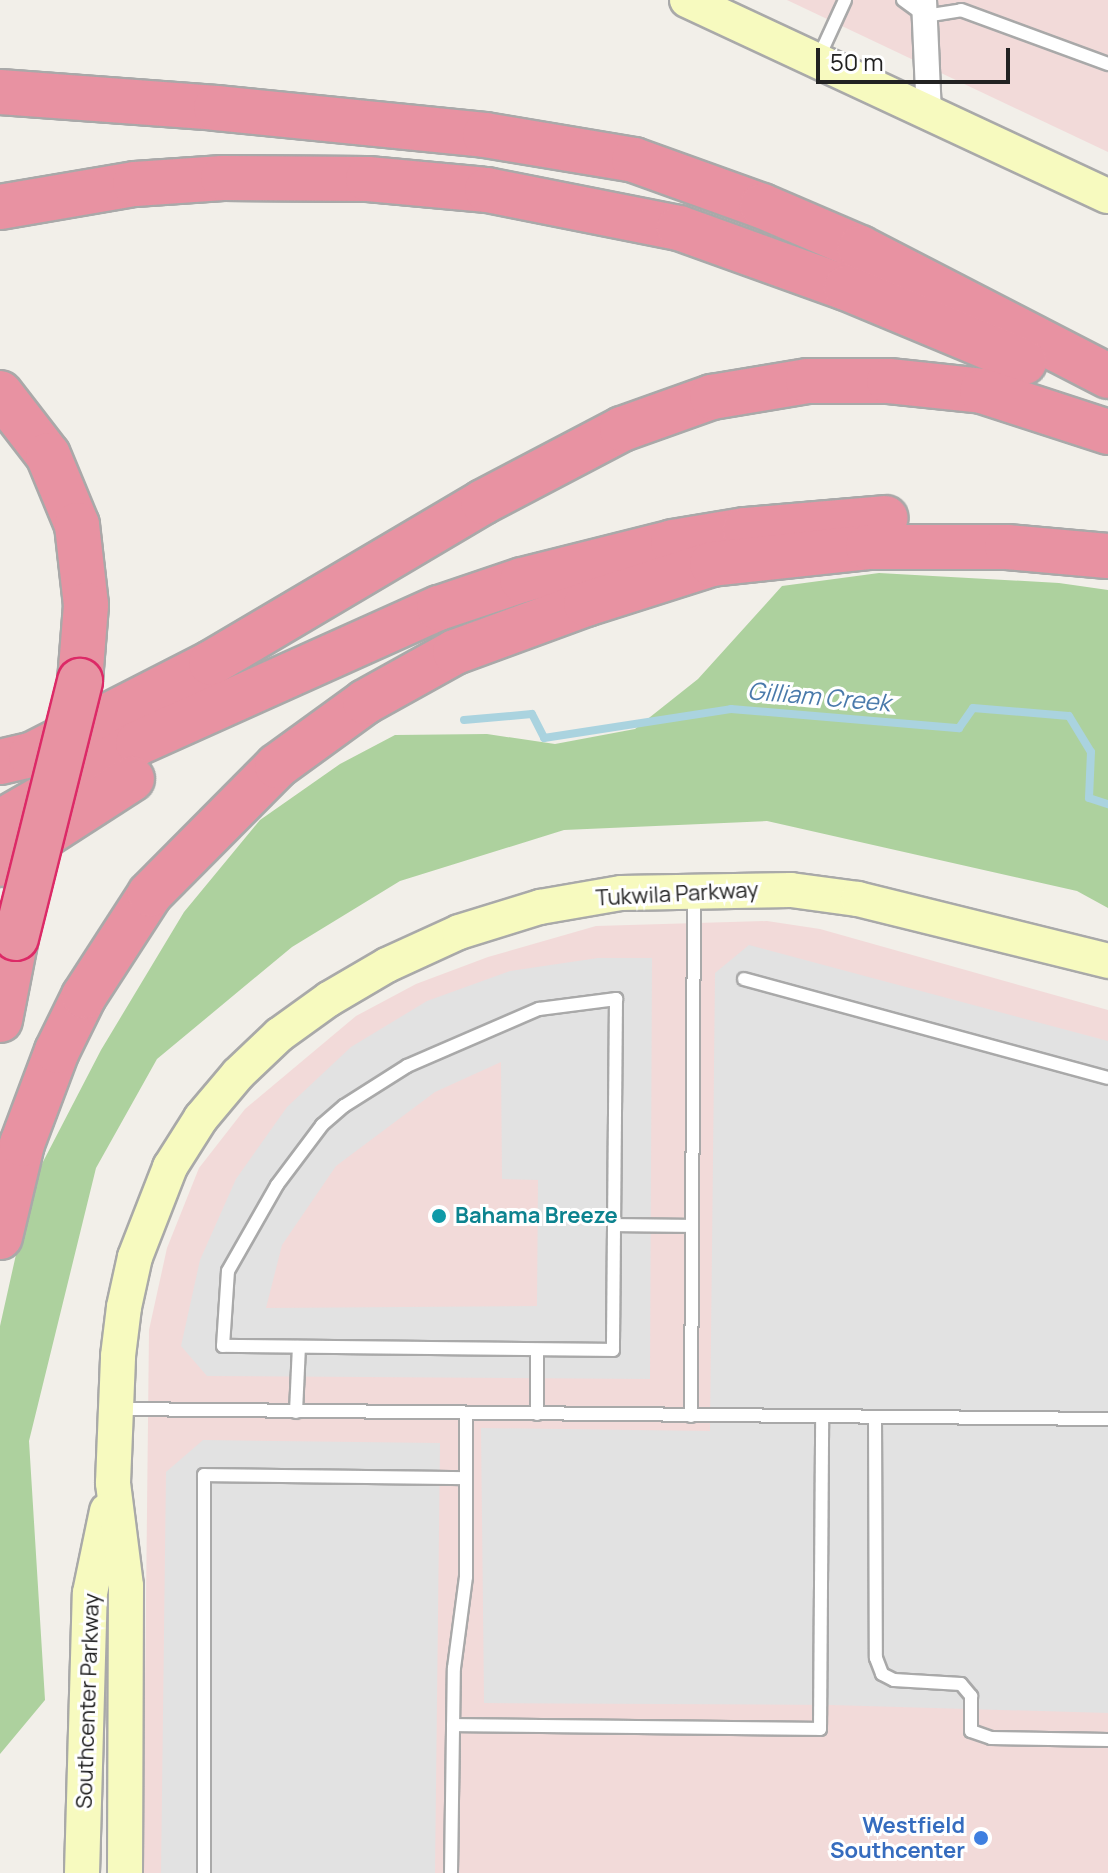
<!DOCTYPE html>
<style>
body{margin:0}
#map{position:relative;width:1108px;height:1873px;overflow:hidden;background:#f2efe9;font-family:Manrope,sans-serif}
div>[style]{position:absolute}
[style*='--x']{left:calc(var(--x)*1px);top:calc(var(--y)*1px);width:calc(var(--w)*1px);rotate:calc(var(--a)*1deg)}
.commercial>*{inset:0;background:#f2dad9}
.forest>*{inset:0;background:#add19e}
.parking>*{inset:0;background:#e2e2e2}
.stream>*{height:8px;margin:-4px;padding:0 4px;transform-origin:4px;border-radius:4px;background:#aad3df}
.roads{filter:drop-shadow(2px 0 #a9a9a9) drop-shadow(-2px 0 #a9a9a9) drop-shadow(0 2px #a9a9a9) drop-shadow(0 -2px #a9a9a9)}
.service>*{height:12px;margin:-6px;padding:0 6px;transform-origin:6px;border-radius:6px;background:#fff}
.minor>*{height:24px;margin:-12px;padding:0 12px;transform-origin:12px;border-radius:12px;background:#fff}
.secondary>*{height:34px;margin:-17px;padding:0 17px;transform-origin:17px;border-radius:17px;background:#f7fabf}
.motorway>*{height:44px;margin:-22px;padding:0 22px;transform-origin:22px;border-radius:22px;background:#e892a2}
.bridges{filter:drop-shadow(2px 0 #dc2a67) drop-shadow(-2px 0 #dc2a67) drop-shadow(0 2px #dc2a67) drop-shadow(0 -2px #dc2a67)}
.motorway-bridge>*{height:44px;margin:-22px;padding:0 22px;transform-origin:22px;border-radius:22px;background:#e892a2}
.dots>*{width:22px;height:22px;translate:-50% -50%;box-sizing:border-box;border:4px solid #fff;border-radius:50%}
span{translate:-50% -50%;white-space:nowrap;text-align:center;line-height:1.15;-webkit-text-stroke:6px #fff;paint-order:stroke}
.street-label{font-size:22px;color:#222}
.culture-label{font-size:22px;color:#0d838f;font-weight:700}
.left{translate:0 -50%;text-align:left}
.shop-label{font-size:22px;color:#366cbe;font-weight:700}
.right{translate:-100% -50%;text-align:right}
.water-label{font-size:24px;color:#4a7aab;font-style:italic}
.scale{position:absolute;left:816px;top:48px;width:194px;height:36px;box-sizing:border-box;border:4px solid #222;border-top:0;padding-left:10px;font-size:24px;line-height:28px;white-space:nowrap;color:#222;-webkit-text-stroke:6px #fff;paint-order:stroke}
</style>
<div id="map">
<div class="commercial">
<i style="clip-path:polygon(787px 0,1108px 0,1108px 152px)"></i>
<i style="clip-path:polygon(767px 921px,820px 929px,1108px 1010px,1108px 1873px,143px 1873px,149px 1330px,167px 1248px,199px 1168px,245px 1109px,356px 1016px,416px 984px,488px 957px,596px 926px)"></i>
</div>
<div class="forest">
<i style="clip-path:polygon(879px 573px,1059px 583px,1108px 590px,1108px 908px,1077px 891px,767px 821px,564px 830px,400px 881px,292px 947px,157px 1059px,96px 1168px,29px 1441px,45px 1700px,0 1754px,0 1326px,32px 1183px,101px 1050px,184px 912px,260px 820px,340px 764px,395px 735px,487px 734px,555px 744px,635px 729px,698px 679px,782px 586px)"></i>
</div>
<div class="parking">
<i style="clip-path:polygon(749px 945px,1108px 1041px,1108px 1713px,831px 1705px,484px 1703px,481px 1428px,710px 1431px,715px 973px)"></i>
<i style="clip-path:polygon(evenodd,598px 958px,652px 958px,650px 1379px,207px 1376px,181px 1346px,200px 1260px,236px 1179px,287px 1107px,351px 1047px,427px 1001px,510px 971px,598px 958px,501px 1062px,502px 1179px,538px 1180px,537px 1306px,266px 1308px,282px 1245px,336px 1166px,435px 1092px,501px 1062px)"></i>
<i style="clip-path:polygon(203px 1440px,440px 1443px,435px 1873px,161px 1873px,166px 1472px)"></i>
</div>
<div class="stream">
<i style="--x:464;--y:720;--w:68;--a:-5"></i>
<i style="--x:532;--y:714;--w:27;--a:63"></i>
<i style="--x:544;--y:738;--w:189;--a:-8.8"></i>
<i style="--x:731;--y:709;--w:229;--a:4.8"></i>
<i style="--x:959;--y:728;--w:24;--a:-55"></i>
<i style="--x:973;--y:708;--w:96;--a:4.8"></i>
<i style="--x:1069;--y:716;--w:42;--a:58.6"></i>
<i style="--x:1091;--y:752;--w:46;--a:92.5"></i>
<i style="--x:1089;--y:798;--w:20;--a:18"></i>
</div>
<div class="roads">
<div class="service">
<i style="--x:903;--y:0;--w:27;--a:36"></i>
<i style="--x:925;--y:16;--w:36;--a:-9"></i>
<i style="--x:961;--y:10;--w:157;--a:20.2"></i>
<i style="--x:818;--y:59;--w:65;--a:-65.4"></i>
<i style="--x:744;--y:979;--w:377;--a:15.2"></i>
<i style="--x:616;--y:999;--w:351;--a:90.5"></i>
<i style="--x:613;--y:1350;--w:390;--a:-179.4"></i>
<i style="--x:223;--y:1346;--w:75;--a:-86.2"></i>
<i style="--x:228;--y:1271;--w:99;--a:-60.3"></i>
<i style="--x:277;--y:1185;--w:75;--a:-53.1"></i>
<i style="--x:322;--y:1125;--w:29;--a:-41"></i>
<i style="--x:344;--y:1106;--w:75;--a:-32.4"></i>
<i style="--x:407;--y:1066;--w:144;--a:-23.4"></i>
<i style="--x:539;--y:1009;--w:78;--a:-7.4"></i>
<i style="--x:615;--y:1225;--w:77;--a:0.7"></i>
<i style="--x:537;--y:1350;--w:64;--a:90"></i>
<i style="--x:119;--y:1409;--w:989;--a:0.58"></i>
<i style="--x:296;--y:1412;--w:65;--a:-87.4"></i>
<i style="--x:691;--y:1416;--w:521;--a:-89.67"></i>
<i style="--x:875;--y:1417;--w:241;--a:89.8"></i>
<i style="--x:876;--y:1658;--w:17;--a:69"></i>
<i style="--x:882;--y:1674;--w:13;--a:27"></i>
<i style="--x:894;--y:1680;--w:67;--a:3.4"></i>
<i style="--x:961;--y:1684;--w:16;--a:50"></i>
<i style="--x:971;--y:1696;--w:35;--a:90"></i>
<i style="--x:971;--y:1731;--w:21;--a:19"></i>
<i style="--x:991;--y:1738;--w:117;--a:1"></i>
<i style="--x:453;--y:1725;--w:367;--a:0.6"></i>
<i style="--x:820;--y:1729;--w:312;--a:-89.6"></i>
<i style="--x:204;--y:1873;--w:398;--a:-90"></i>
<i style="--x:204;--y:1475;--w:262;--a:0.7"></i>
<i style="--x:451;--y:1873;--w:205;--a:-89.2"></i>
<i style="--x:454;--y:1668;--w:92;--a:-82.5"></i>
<i style="--x:466;--y:1577;--w:163;--a:-90"></i>
</div>
<div class="minor">
<i style="--x:924;--y:0;--w:114;--a:87.5"></i>
</div>
<div class="secondary">
<i style="--x:687;--y:0;--w:464;--a:25"></i>
<i style="--x:82;--y:1873;--w:280;--a:-88.4"></i>
<i style="--x:90;--y:1593;--w:84;--a:-78.3"></i>
<i style="--x:125;--y:1873;--w:287;--a:-89.8"></i>
<i style="--x:126;--y:1586;--w:104;--a:-97.2"></i>
<i style="--x:113;--y:1483;--w:127;--a:-87.7"></i>
<i style="--x:118;--y:1356;--w:49;--a:-83"></i>
<i style="--x:124;--y:1307;--w:51;--a:-77.6"></i>
<i style="--x:135;--y:1257;--w:97;--a:-68.7"></i>
<i style="--x:170;--y:1167;--w:58;--a:-57.7"></i>
<i style="--x:201;--y:1118;--w:57;--a:-49.9"></i>
<i style="--x:238;--y:1074;--w:57;--a:-43.6"></i>
<i style="--x:279;--y:1035;--w:62;--a:-35.8"></i>
<i style="--x:329;--y:999;--w:67;--a:-30.4"></i>
<i style="--x:387;--y:965;--w:79;--a:-24.6"></i>
<i style="--x:459;--y:932;--w:85;--a:-17.2"></i>
<i style="--x:540;--y:907;--w:82;--a:-9.8"></i>
<i style="--x:621;--y:893;--w:170;--a:-1"></i>
<i style="--x:791;--y:890;--w:68;--a:7.7"></i>
<i style="--x:858;--y:899;--w:258;--a:13.9"></i>
</div>
<div class="motorway">
<i style="--x:0;--y:92;--w:217;--a:4.2"></i>
<i style="--x:216;--y:108;--w:270;--a:5.7"></i>
<i style="--x:485;--y:135;--w:151;--a:9.5"></i>
<i style="--x:634;--y:160;--w:136;--a:19.8"></i>
<i style="--x:762;--y:206;--w:107;--a:23.2"></i>
<i style="--x:860;--y:248;--w:279;--a:27.3"></i>
<i style="--x:0;--y:207;--w:137;--a:-9.7"></i>
<i style="--x:135;--y:184;--w:88;--a:-3.9"></i>
<i style="--x:223;--y:178;--w:145;--a:0.4"></i>
<i style="--x:368;--y:179;--w:120;--a:5.3"></i>
<i style="--x:487;--y:190;--w:196;--a:11.2"></i>
<i style="--x:679;--y:228;--w:177;--a:19.8"></i>
<i style="--x:846;--y:288;--w:193;--a:22.6"></i>
<i style="--x:0;--y:393;--w:78;--a:52.3"></i>
<i style="--x:48;--y:455;--w:76;--a:67.5"></i>
<i style="--x:77;--y:525;--w:81;--a:83.6"></i>
<i style="--x:86;--y:605;--w:76;--a:94.5"></i>
<i style="--x:0;--y:762;--w:32;--a:-13"></i>
<i style="--x:31;--y:755;--w:202;--a:-27.1"></i>
<i style="--x:211;--y:663;--w:316;--a:-30.6"></i>
<i style="--x:483;--y:502;--w:157;--a:-27.7"></i>
<i style="--x:622;--y:429;--w:96;--a:-19.6"></i>
<i style="--x:712;--y:397;--w:97;--a:-9.5"></i>
<i style="--x:808;--y:381;--w:81;--a:0"></i>
<i style="--x:889;--y:381;--w:94;--a:6.1"></i>
<i style="--x:982;--y:391;--w:133;--a:18"></i>
<i style="--x:0;--y:822;--w:159;--a:-29.8"></i>
<i style="--x:138;--y:743;--w:330;--a:-24.2"></i>
<i style="--x:439;--y:608;--w:88;--a:-18.6"></i>
<i style="--x:522;--y:580;--w:156;--a:-14.1"></i>
<i style="--x:673;--y:542;--w:73;--a:-9.5"></i>
<i style="--x:745;--y:530;--w:141;--a:-4.9"></i>
<i style="--x:0;--y:864;--w:157;--a:-32.8"></i>
<i style="--x:0;--y:1020;--w:84;--a:-79"></i>
<i style="--x:0;--y:1237;--w:96;--a:-76.7"></i>
<i style="--x:22;--y:1144;--w:99;--a:-69.4"></i>
<i style="--x:57;--y:1051;--w:61;--a:-63.9"></i>
<i style="--x:84;--y:996;--w:121;--a:-57.1"></i>
<i style="--x:150;--y:894;--w:180;--a:-45.2"></i>
<i style="--x:277;--y:766;--w:109;--a:-36"></i>
<i style="--x:365;--y:702;--w:103;--a:-29.1"></i>
<i style="--x:455;--y:652;--w:140;--a:-20.1"></i>
<i style="--x:586;--y:604;--w:132;--a:-17.6"></i>
<i style="--x:712;--y:564;--w:157;--a:-6.2"></i>
<i style="--x:868;--y:547;--w:139;--a:0"></i>
<i style="--x:1007;--y:547;--w:101;--a:5.1"></i>
</div>
</div>
<div class="bridges">
<div class="motorway-bridge">
<i style="--x:16;--y:938;--w:265;--a:-76"></i>
</div>
</div>
<div class="dots">
<i style="left:439px;top:1216px;background:#0f9aa8"></i>
<i style="left:981px;top:1838px;background:#3f7fe0"></i>
</div>
<div class="street-label">
<span style="left:677px;top:894px;rotate:-3deg">Tukwila Parkway</span>
<span style="left:88px;top:1701px;rotate:-88deg">Southcenter Parkway</span>
</div>
<div class="culture-label">
<span class="left" style="left:455px;top:1216px">Bahama Breeze</span>
</div>
<div class="shop-label">
<span class="right" style="left:965px;top:1838px">Westfield<br>Southcenter</span>
</div>
<div class="water-label">
<span style="left:819px;top:696px;rotate:5deg">Gilliam Creek</span>
</div>
<div class="scale">50 m</div>
</div>
